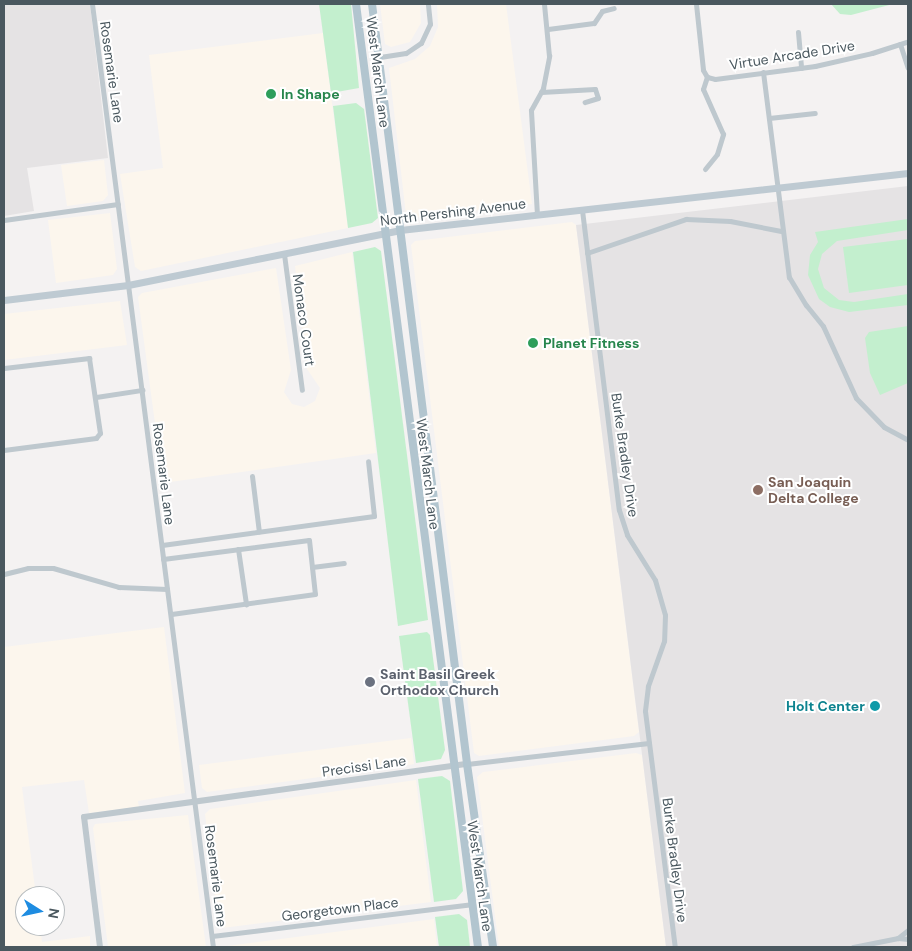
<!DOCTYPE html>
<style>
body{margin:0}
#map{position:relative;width:912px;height:951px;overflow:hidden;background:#f4f2f2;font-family:"DM Sans",sans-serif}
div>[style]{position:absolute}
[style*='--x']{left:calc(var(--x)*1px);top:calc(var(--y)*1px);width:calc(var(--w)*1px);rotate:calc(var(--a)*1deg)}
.commercial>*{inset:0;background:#fcf6ed}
.education>*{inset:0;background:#e5e3e4}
.green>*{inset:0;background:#c3efce}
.minor>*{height:5px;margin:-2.5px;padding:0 2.5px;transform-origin:2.5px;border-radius:2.5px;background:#bec8ce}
.tertiary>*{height:6px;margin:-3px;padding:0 3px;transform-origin:3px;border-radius:3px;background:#bec8ce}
.secondary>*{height:7px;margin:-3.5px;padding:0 3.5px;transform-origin:3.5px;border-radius:3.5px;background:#becad2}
.primary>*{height:8px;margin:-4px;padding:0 4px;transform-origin:4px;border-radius:4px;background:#b2c5cf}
.dots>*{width:14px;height:14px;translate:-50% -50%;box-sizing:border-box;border:2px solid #fff;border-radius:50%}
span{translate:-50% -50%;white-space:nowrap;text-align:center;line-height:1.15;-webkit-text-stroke:4px #fff;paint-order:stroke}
.street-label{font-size:14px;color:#4a585f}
.leisure-label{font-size:14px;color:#27864d;font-weight:700}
.left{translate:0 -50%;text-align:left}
.education-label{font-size:14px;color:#785e54;font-weight:700}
.worship-label{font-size:14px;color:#5b616d;font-weight:700}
.culture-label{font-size:14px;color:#0d838f;font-weight:700}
.right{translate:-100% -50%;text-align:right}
.frame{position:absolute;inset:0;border:5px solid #4a585f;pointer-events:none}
.north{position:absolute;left:15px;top:886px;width:50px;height:50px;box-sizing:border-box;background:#fff;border:1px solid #b7bcbf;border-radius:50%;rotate:100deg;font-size:14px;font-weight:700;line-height:20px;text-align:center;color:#4a585f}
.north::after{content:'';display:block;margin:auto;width:18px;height:22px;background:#1e8ce1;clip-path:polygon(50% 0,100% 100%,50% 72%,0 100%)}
</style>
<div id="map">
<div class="commercial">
<i style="clip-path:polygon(380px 4px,420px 4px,421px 23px,410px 42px,391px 47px,385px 44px)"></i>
<i style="clip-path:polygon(437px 4px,506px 4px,532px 204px,411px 218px,406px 215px,389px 68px,415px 59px,430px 46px,438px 27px)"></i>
<i style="clip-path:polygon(323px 33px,348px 228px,141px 271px,135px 267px,120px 174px,163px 168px,149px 55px)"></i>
<i style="clip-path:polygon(104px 160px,108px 195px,103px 201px,67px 206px,61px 165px)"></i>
<i style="clip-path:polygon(110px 213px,117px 269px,113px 275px,56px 283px,48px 220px)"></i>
<i style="clip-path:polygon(572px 222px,576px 225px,639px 732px,634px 736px,479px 756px,474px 753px,411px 245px,415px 241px)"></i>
<i style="clip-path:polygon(352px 252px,376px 453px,163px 483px,138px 297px,142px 293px,276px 268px,291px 370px,284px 392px,292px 404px,304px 407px,315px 401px,320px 388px,307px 369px,295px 266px)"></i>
<i style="clip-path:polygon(120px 301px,127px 345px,4px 360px,4px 314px)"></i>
<i style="clip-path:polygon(164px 627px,185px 793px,138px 801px,139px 807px,89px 813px,84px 780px,22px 787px,36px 896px,25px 896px,25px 926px,40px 926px,42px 942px,90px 936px,90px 947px,5px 947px,4px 647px)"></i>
<i style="clip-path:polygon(411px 738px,414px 764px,403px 766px,207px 792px,202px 788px,199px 765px)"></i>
<i style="clip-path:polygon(636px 753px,642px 755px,666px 947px,499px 947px,477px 777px,483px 772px)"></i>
<i style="clip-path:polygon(416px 780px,431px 902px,222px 928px,218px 923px,205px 814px,210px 809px)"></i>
<i style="clip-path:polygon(188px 815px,206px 947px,108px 947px,93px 828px,95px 824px)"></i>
<i style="clip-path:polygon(434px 919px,437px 947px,225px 947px,227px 946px)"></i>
</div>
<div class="education">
<i style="clip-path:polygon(4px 4px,90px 4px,108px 158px,27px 168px,34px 211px,4px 216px)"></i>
<i style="clip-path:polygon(908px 186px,908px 947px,666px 947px,576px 225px)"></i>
</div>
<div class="green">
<i style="clip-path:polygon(319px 4px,351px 4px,359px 88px,331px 93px)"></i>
<i style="clip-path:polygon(831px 4px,893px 4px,851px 15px,840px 14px)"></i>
<i style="clip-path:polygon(356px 103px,364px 109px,378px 218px,372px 223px,348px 228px,333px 106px)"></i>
<i style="clip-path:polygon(908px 219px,908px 230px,837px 241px,822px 254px,818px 269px,824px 288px,839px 300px,854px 302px,908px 294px,908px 305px,849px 312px,830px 307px,819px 299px,808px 275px,810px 255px,818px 242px,815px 232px)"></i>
<i style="clip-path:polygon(908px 239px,908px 285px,849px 293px,843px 247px)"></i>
<i style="clip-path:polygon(375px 247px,381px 251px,428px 620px,398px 626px,353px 252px)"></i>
<i style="clip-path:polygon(908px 326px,908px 383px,880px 395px,870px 373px,865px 338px,869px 332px)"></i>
<i style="clip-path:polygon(427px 632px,430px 635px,445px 750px,441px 759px,416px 763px,399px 636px)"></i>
<i style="clip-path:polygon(442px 776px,450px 781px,463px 891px,456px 899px,434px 902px,418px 779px)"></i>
<i style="clip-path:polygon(459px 914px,467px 920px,470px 947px,439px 947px,435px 917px)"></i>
</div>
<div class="minor">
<i style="--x:92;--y:4;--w:951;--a:82.69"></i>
<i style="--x:696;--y:4;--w:66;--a:83.9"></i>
<i style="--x:703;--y:70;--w:8;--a:60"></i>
<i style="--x:548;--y:29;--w:46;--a:-7.4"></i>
<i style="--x:594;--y:23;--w:14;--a:-56"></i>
<i style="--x:602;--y:11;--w:12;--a:-14"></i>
<i style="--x:798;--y:32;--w:36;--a:85"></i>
<i style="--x:900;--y:44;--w:25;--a:72"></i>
<i style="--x:380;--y:57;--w:26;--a:-9"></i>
<i style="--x:406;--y:53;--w:18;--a:-34"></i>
<i style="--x:421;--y:43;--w:21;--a:-65"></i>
<i style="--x:430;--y:24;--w:20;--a:-96"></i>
<i style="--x:763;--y:72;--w:207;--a:82.8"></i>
<i style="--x:789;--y:277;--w:33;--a:59"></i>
<i style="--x:806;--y:305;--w:27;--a:51"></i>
<i style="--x:823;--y:326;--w:79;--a:65.4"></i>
<i style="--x:856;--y:398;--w:40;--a:46"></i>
<i style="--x:884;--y:427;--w:27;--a:28"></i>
<i style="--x:707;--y:77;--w:8;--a:14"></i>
<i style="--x:715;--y:79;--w:101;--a:-7.4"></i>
<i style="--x:815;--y:66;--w:58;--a:-12.8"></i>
<i style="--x:872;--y:53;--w:38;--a:-18"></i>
<i style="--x:541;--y:92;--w:54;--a:-3.2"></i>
<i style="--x:595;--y:89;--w:9;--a:72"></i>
<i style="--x:598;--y:98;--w:14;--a:163"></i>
<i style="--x:769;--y:118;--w:46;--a:-6.2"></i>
<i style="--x:705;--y:169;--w:19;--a:-51"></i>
<i style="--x:717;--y:154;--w:21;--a:-73"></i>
<i style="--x:723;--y:134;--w:49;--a:-114"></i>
<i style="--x:703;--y:89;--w:13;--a:-72"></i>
<i style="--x:582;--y:210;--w:302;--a:83"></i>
<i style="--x:619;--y:510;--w:26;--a:72"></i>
<i style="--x:627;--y:535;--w:53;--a:58.1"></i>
<i style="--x:655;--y:580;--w:36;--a:74"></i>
<i style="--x:665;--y:615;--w:26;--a:92"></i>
<i style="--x:664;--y:641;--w:48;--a:109.6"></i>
<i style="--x:648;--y:686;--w:25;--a:97"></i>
<i style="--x:645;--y:711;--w:238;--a:82.8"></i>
<i style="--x:537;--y:215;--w:105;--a:-93.3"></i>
<i style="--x:531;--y:110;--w:25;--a:-61"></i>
<i style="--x:543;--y:88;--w:33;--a:-79"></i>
<i style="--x:549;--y:56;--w:52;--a:-95.5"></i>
<i style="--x:4;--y:220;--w:115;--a:-8"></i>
<i style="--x:587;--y:253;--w:105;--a:-19"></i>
<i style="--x:686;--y:219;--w:44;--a:2.6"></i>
<i style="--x:730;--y:221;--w:52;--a:11.1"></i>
<i style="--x:284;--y:254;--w:137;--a:82.5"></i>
<i style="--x:4;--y:368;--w:86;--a:-6.7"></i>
<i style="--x:89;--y:358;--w:76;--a:81.7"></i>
<i style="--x:100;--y:433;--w:6;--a:129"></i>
<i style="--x:96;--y:438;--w:93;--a:172.6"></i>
<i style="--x:96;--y:397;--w:47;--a:-8.7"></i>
<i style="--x:252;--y:476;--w:56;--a:82.9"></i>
<i style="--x:162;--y:545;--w:214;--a:-7.8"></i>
<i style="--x:374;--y:516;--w:55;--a:-96.2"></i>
<i style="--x:238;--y:549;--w:56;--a:81.7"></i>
<i style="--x:163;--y:559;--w:147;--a:-7.4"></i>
<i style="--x:309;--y:540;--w:54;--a:83.7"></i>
<i style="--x:315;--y:594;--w:145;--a:172.1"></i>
<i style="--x:312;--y:567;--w:32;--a:-7"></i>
<i style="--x:4;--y:574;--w:25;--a:-14"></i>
<i style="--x:28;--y:568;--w:25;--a:0"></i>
<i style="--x:53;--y:568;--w:69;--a:16.1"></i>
<i style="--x:119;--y:587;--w:48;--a:2.4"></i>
<i style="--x:467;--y:764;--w:183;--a:-6.6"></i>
<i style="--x:212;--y:936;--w:261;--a:-7"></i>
<i style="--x:898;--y:938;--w:13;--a:-39"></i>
<i style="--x:853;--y:947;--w:46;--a:-11.3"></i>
<i style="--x:898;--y:938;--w:10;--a:6"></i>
</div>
<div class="tertiary">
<i style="--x:100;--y:947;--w:131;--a:-97"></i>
<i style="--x:84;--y:817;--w:387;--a:-7.9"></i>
</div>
<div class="secondary">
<i style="--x:4;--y:300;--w:125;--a:-6.9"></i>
<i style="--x:128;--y:285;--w:278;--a:-11.4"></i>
<i style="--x:400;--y:230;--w:511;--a:-6.4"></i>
</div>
<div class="primary">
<i style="--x:356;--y:4;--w:951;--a:82.63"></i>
<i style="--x:372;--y:4;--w:766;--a:82.87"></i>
<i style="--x:467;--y:764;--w:185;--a:81.9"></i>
</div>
<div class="dots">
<i style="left:271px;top:94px;background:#2e9e5b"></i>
<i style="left:533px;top:343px;background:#2e9e5b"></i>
<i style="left:758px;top:490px;background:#8d6e63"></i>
<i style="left:370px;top:682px;background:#6b7280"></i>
<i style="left:875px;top:706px;background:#0f9aa8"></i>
</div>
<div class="street-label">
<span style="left:792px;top:55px;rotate:-9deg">Virtue Arcade Drive</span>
<span style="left:112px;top:72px;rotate:82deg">Rosemarie Lane</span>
<span style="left:378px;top:72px;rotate:83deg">West March Lane</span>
<span style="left:453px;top:212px;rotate:-7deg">North Pershing Avenue</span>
<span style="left:304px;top:320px;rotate:82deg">Monaco Court</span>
<span style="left:625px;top:455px;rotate:82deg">Burke Bradley Drive</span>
<span style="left:164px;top:474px;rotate:83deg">Rosemarie Lane</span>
<span style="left:428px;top:474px;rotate:83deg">West March Lane</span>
<span style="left:364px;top:766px;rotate:-8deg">Precissi Lane</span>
<span style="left:675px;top:860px;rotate:83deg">Burke Bradley Drive</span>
<span style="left:216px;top:876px;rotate:83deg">Rosemarie Lane</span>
<span style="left:480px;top:876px;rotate:82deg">West March Lane</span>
<span style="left:340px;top:909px;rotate:-7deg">Georgetown Place</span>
</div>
<div class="leisure-label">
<span class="left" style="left:281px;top:94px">In Shape</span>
<span class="left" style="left:543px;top:343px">Planet Fitness</span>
</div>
<div class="education-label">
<span class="left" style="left:768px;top:490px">San Joaquin<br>Delta College</span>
</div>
<div class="worship-label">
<span class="left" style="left:380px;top:682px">Saint Basil Greek<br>Orthodox Church</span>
</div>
<div class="culture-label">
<span class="right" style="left:865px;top:706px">Holt Center</span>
</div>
<div class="frame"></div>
<div class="north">N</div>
</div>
